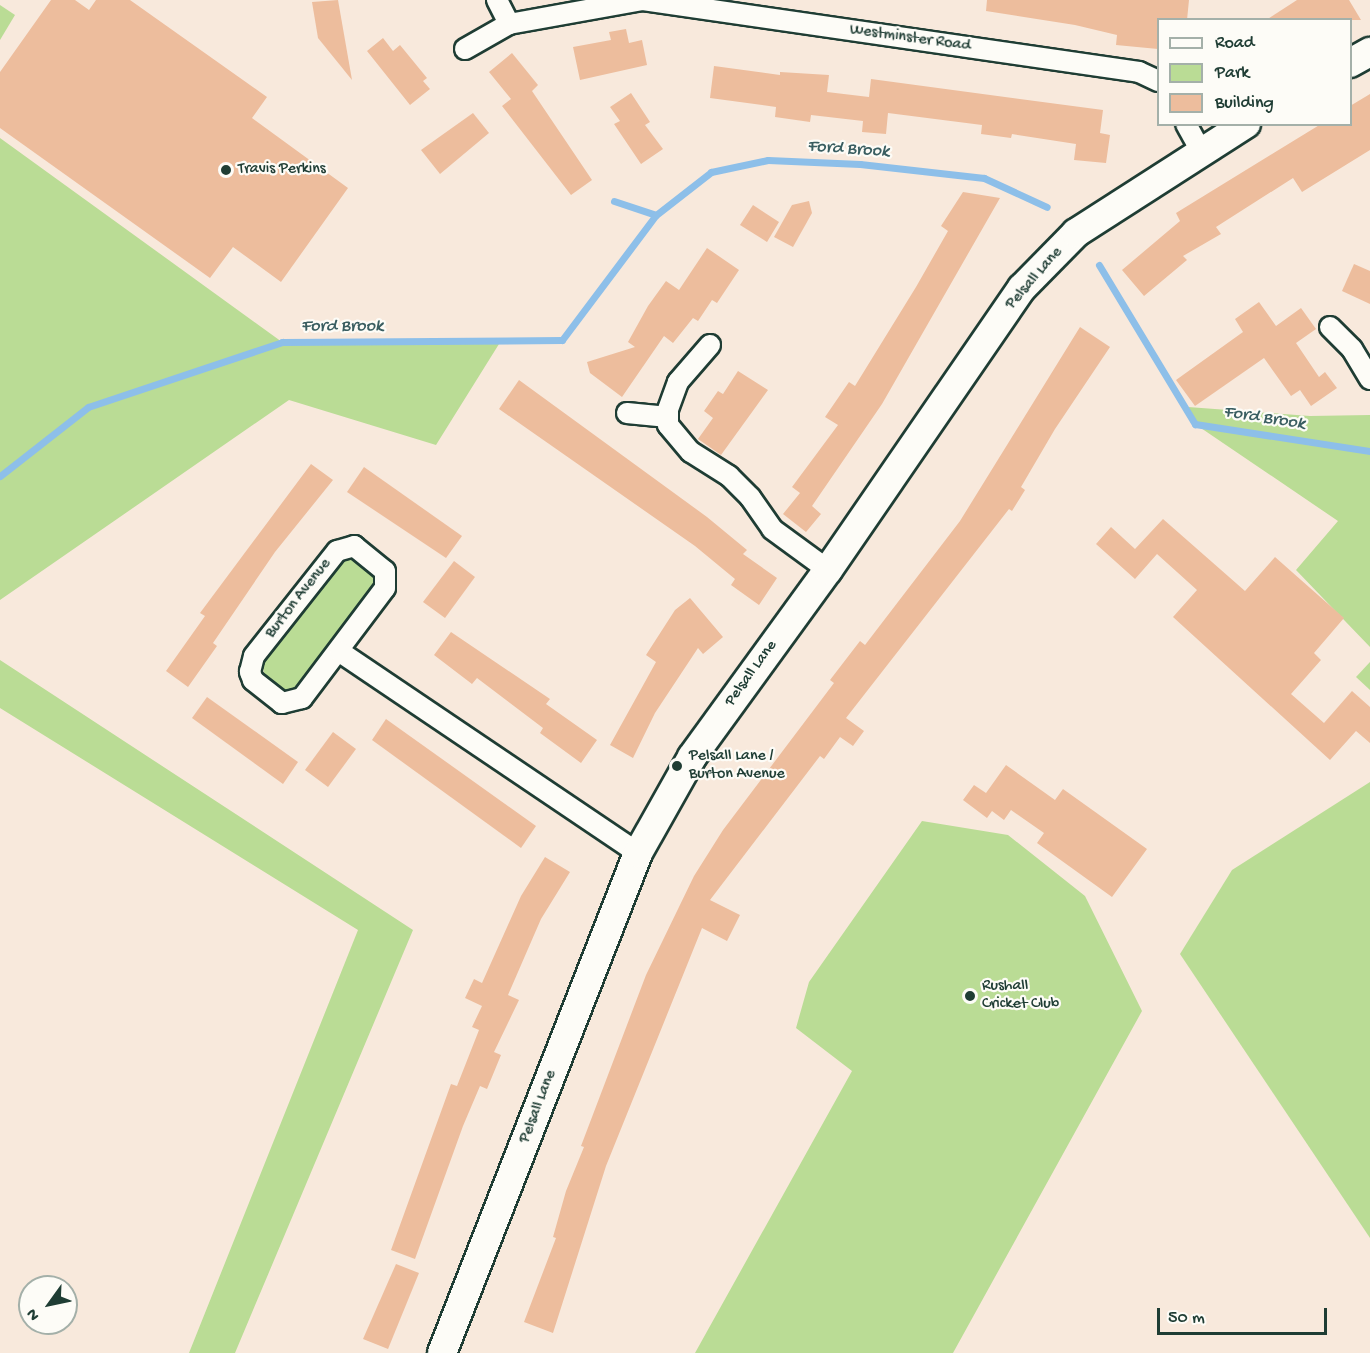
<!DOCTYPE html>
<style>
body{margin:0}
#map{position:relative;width:1370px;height:1353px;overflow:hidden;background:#f8e9dc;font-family:"Gochi Hand",sans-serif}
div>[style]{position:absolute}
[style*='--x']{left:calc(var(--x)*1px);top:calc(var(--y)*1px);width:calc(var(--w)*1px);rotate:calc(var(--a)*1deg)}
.green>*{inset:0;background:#badc95}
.stream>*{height:7px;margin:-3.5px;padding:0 3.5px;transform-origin:3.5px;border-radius:3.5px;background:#8dbfe9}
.building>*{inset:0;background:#edbd9d}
.roads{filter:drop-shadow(2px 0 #1f3d34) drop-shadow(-2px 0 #1f3d34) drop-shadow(0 2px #1f3d34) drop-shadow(0 -2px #1f3d34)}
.street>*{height:20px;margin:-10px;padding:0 10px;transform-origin:10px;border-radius:10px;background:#fdfcf7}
.secondary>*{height:28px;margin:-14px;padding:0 14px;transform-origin:14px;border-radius:14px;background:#fdfcf7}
.dots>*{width:16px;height:16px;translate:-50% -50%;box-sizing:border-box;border:3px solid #fdfcf7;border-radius:50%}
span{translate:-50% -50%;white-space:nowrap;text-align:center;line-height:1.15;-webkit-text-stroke:4.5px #fdfcf7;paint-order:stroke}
.street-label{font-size:16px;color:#1f3d34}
.poi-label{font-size:16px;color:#1f3d34}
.left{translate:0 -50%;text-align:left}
.water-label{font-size:18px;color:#3a5e61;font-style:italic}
.legend{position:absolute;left:1157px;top:18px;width:195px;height:108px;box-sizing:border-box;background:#fdfcf7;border:2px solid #a4b0a9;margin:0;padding:8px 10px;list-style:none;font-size:18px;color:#1f3d34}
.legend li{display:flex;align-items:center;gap:12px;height:30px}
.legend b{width:30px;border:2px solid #a4b0a9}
.north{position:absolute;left:18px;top:1275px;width:60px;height:60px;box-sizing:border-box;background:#fdfcf7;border:2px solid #a4b0a9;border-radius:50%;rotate:237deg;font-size:16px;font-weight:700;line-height:24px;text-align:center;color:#1f3d34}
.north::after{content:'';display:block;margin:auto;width:21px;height:27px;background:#1f3d34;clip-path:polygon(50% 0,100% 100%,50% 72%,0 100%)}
.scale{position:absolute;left:1157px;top:1308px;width:170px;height:27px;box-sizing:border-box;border:3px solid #1f3d34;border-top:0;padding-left:8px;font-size:18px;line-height:21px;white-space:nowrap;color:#1f3d34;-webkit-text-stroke:4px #fdfcf7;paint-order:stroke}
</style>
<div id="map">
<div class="green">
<i style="clip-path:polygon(0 5px,15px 15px,0 40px)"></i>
<i style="clip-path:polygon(0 138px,282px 342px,499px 344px,436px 445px,289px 400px,0 600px)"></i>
<i style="clip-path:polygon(1188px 407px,1310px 416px,1370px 415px,1370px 647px,1296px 570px,1338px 521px,1195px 424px)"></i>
<i style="clip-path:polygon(352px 554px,377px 576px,374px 585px,300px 689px,279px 692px,264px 677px,263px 662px,343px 556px)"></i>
<i style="clip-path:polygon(0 660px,413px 930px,235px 1353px,189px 1353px,358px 930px,0 708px)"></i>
<i style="clip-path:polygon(1370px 662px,1370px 690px,1356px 677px)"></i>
<i style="clip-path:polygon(1370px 782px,1370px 1238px,1180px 954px,1232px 870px)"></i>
<i style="clip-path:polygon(922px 821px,1008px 835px,1085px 896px,1142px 1011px,953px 1353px,695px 1353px,852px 1071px,796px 1028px,809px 982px)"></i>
</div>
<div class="stream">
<i style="--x:614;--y:201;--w:44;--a:18.4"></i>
<i style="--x:656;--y:215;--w:70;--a:-38"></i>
<i style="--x:711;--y:172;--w:58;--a:-11.9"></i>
<i style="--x:768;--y:160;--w:92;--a:2.5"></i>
<i style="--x:860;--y:164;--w:125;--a:6.4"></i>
<i style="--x:984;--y:178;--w:69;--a:24.7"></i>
<i style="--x:1099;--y:265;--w:186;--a:58.9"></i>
<i style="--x:1195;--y:424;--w:177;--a:8.8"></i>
<i style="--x:0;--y:476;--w:112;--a:-38.1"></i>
<i style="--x:88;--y:407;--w:205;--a:-18.5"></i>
<i style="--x:282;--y:342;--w:280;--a:-0.4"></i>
<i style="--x:562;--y:340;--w:156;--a:-53.1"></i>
</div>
<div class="building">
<i style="clip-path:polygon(51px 0,75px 0,89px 10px,96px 0,130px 0,267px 97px,252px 118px,348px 188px,281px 282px,233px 247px,210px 278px,0 128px,0 72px)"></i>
<i style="clip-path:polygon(338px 0,352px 80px,318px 38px,312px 2px)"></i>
<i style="clip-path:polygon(987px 0,1189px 0,1187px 20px,1158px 20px,1158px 49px,1116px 45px,1117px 35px,1075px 25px,986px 11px)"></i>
<i style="clip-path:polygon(1297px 0,1349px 0,1361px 20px,1266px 20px)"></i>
<i style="clip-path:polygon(626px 29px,629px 43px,642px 40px,647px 65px,580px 80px,573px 47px,611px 40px,609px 32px)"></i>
<i style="clip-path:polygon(383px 38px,393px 51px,400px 45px,427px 78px,423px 81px,430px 89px,410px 105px,367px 51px)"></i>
<i style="clip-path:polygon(512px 53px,538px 85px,532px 91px,592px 180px,571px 195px,502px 106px,511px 99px,489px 72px)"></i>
<i style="clip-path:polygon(714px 66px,780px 75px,780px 72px,829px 75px,827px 92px,869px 97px,871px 79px,1103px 110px,1100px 133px,1110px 135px,1106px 163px,1074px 160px,1076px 144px,1012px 134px,1011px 138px,981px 134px,982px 125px,888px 113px,886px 134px,862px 132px,863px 121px,811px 115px,810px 122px,775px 117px,776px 107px,710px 98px)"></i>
<i style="clip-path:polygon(631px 93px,650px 122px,645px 125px,663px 149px,641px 164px,614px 124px,620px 121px,610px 107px)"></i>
<i style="clip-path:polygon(1370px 94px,1370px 150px,1302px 192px,1293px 178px,1216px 227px,1221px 234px,1183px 256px,1187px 260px,1144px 296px,1122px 270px,1180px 221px,1176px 213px,1321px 124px,1350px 124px,1350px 106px)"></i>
<i style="clip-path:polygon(473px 113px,489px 133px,440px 174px,421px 150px)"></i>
<i style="clip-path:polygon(963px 192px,1000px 198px,882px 404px,812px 506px,821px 514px,806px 532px,783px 514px,800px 493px,792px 487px,838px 425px,825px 417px,849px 382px,855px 386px,916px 287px,948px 231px,941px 226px)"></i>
<i style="clip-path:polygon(809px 201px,812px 213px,793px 247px,774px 237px,792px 205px)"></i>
<i style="clip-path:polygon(753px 205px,779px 222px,767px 242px,740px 225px)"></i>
<i style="clip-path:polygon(707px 248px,739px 270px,717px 303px,712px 300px,698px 321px,693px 318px,673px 343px,664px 336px,622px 397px,590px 373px,587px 362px,635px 347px,628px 342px,648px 306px,666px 281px,679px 290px)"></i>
<i style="clip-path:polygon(1354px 264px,1370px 271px,1370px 304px,1342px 291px)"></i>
<i style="clip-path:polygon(1259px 302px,1276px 326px,1301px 308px,1316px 329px,1296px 343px,1319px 377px,1325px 372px,1337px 388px,1311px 406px,1300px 390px,1291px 396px,1264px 358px,1195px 406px,1176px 380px,1243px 332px,1235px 319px)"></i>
<i style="clip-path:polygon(1080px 327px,1110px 347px,1055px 429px,1021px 487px,1025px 490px,1012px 511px,1009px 509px,846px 718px,864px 731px,853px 746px,840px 737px,824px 759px,820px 756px,710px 900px,740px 915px,727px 941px,702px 928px,606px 1166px,553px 1333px,524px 1322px,556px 1238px,553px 1237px,566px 1191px,584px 1147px,581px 1146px,646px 975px,694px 876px,723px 830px,834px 683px,830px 680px,860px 641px,865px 645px,960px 521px)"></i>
<i style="clip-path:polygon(738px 371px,768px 390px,721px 455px,698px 439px,713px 418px,704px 411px,718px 391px,723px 394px)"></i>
<i style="clip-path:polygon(519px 380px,707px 517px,747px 550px,743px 554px,777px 578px,759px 605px,731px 585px,735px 579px,695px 546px,499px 409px)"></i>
<i style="clip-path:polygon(311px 464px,333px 480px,275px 552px,213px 643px,217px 646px,188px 687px,166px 671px,205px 616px,200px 613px)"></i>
<i style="clip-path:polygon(364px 467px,462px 536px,446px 558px,347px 492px)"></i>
<i style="clip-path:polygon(1163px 519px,1245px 591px,1275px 557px,1344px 618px,1314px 653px,1321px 660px,1291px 694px,1324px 723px,1352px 691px,1370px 707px,1370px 743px,1356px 731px,1330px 760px,1173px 617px,1197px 590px,1157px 554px,1135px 579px,1096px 544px,1111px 527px,1135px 549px)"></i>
<i style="clip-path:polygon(454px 561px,475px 577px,445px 618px,423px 602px)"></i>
<i style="clip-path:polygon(690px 598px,723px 637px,703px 654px,698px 648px,655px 713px,633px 758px,610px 745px,656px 662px,646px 655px,675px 610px)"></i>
<i style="clip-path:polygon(451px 632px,550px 699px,546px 704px,597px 740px,581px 763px,540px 733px,543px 728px,477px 678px,472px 684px,434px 655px)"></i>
<i style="clip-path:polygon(207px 697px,298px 762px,283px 784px,192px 718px)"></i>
<i style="clip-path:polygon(386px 719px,536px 826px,521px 848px,372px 740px)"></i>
<i style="clip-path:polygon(333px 732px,356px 749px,328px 787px,305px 770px)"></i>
<i style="clip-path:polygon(1006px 765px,1055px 800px,1063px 789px,1147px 849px,1112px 897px,1037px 843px,1044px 833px,1011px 810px,1004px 820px,992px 811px,987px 818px,963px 800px,974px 785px,986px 793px)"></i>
<i style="clip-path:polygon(545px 857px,570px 872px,541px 919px,508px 995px,519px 1000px,494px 1052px,501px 1055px,487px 1089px,480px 1086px,463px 1126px,415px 1259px,391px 1250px,451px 1084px,457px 1086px,479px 1030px,472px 1027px,482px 1006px,465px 998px,474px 979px,482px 983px,521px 896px)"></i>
<i style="clip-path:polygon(396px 1264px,419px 1273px,388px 1349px,363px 1339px)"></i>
</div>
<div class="roads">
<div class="street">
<i style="--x:497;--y:0;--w:27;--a:63"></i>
<i style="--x:465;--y:49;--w:51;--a:-29.6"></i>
<i style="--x:509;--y:24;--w:136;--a:-10.2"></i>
<i style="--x:643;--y:0;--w:501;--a:8.26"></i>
<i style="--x:1139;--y:72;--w:21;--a:25"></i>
<i style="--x:1186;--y:124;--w:31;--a:61"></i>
<i style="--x:1330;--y:327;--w:31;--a:45"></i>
<i style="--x:1352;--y:349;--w:35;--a:59"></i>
<i style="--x:710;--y:345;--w:49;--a:130.9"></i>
<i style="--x:678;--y:382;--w:30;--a:110"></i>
<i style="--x:668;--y:410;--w:15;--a:90"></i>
<i style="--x:668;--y:425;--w:35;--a:50"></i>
<i style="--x:691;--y:452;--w:45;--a:32.3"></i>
<i style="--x:729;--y:476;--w:30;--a:45"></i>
<i style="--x:750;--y:497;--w:39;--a:55"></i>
<i style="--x:772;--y:529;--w:69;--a:36.2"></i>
<i style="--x:627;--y:413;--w:41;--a:5.6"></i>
<i style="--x:354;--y:546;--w:40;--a:39"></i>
<i style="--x:385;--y:571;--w:17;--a:90"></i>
<i style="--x:385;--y:588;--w:138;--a:127"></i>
<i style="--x:302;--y:698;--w:21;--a:166"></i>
<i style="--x:282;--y:703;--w:37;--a:-142"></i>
<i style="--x:253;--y:680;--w:9;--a:-111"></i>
<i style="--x:250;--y:672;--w:16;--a:-76"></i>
<i style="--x:254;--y:656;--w:134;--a:-51.7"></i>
<i style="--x:337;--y:551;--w:18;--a:-16"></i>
<i style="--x:340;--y:652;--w:359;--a:34"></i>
</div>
<div class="secondary">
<i style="--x:1350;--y:63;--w:23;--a:-29"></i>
<i style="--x:442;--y:1353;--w:537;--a:-68.59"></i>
<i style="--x:638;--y:853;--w:110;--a:-60.6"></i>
<i style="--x:692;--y:757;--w:231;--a:-54"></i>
<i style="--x:828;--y:570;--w:342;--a:-55.5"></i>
<i style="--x:1022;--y:288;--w:77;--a:-45.5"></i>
<i style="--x:1076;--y:233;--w:202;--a:-32.7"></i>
</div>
</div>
<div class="dots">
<i style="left:226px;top:170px;background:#1f3d34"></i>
<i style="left:677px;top:766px;background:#1f3d34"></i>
<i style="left:970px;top:996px;background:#1f3d34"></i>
</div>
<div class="street-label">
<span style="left:910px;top:39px;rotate:8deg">Westminster Road</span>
<span style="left:1035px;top:279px;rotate:-49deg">Pelsall Lane</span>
<span style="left:299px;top:599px;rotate:-52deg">Burton Avenue</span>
<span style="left:752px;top:674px;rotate:-54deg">Pelsall Lane</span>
<span style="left:539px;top:1107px;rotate:-69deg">Pelsall Lane</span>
</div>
<div class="poi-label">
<span class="left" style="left:238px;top:170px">Travis Perkins</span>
<span class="left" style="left:689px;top:766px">Pelsall Lane /<br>Burton Avenue</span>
<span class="left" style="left:982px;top:996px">Rushall<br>Cricket Club</span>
</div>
<div class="water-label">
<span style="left:848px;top:150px;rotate:4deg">Ford Brook</span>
<span style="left:342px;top:327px">Ford Brook</span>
<span style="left:1264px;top:419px;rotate:9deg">Ford Brook</span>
</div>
<ul class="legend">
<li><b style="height:8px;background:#fdfcf7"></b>Road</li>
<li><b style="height:16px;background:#badc95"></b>Park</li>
<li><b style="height:16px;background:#edbd9d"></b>Building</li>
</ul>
<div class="north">N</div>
<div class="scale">50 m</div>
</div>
